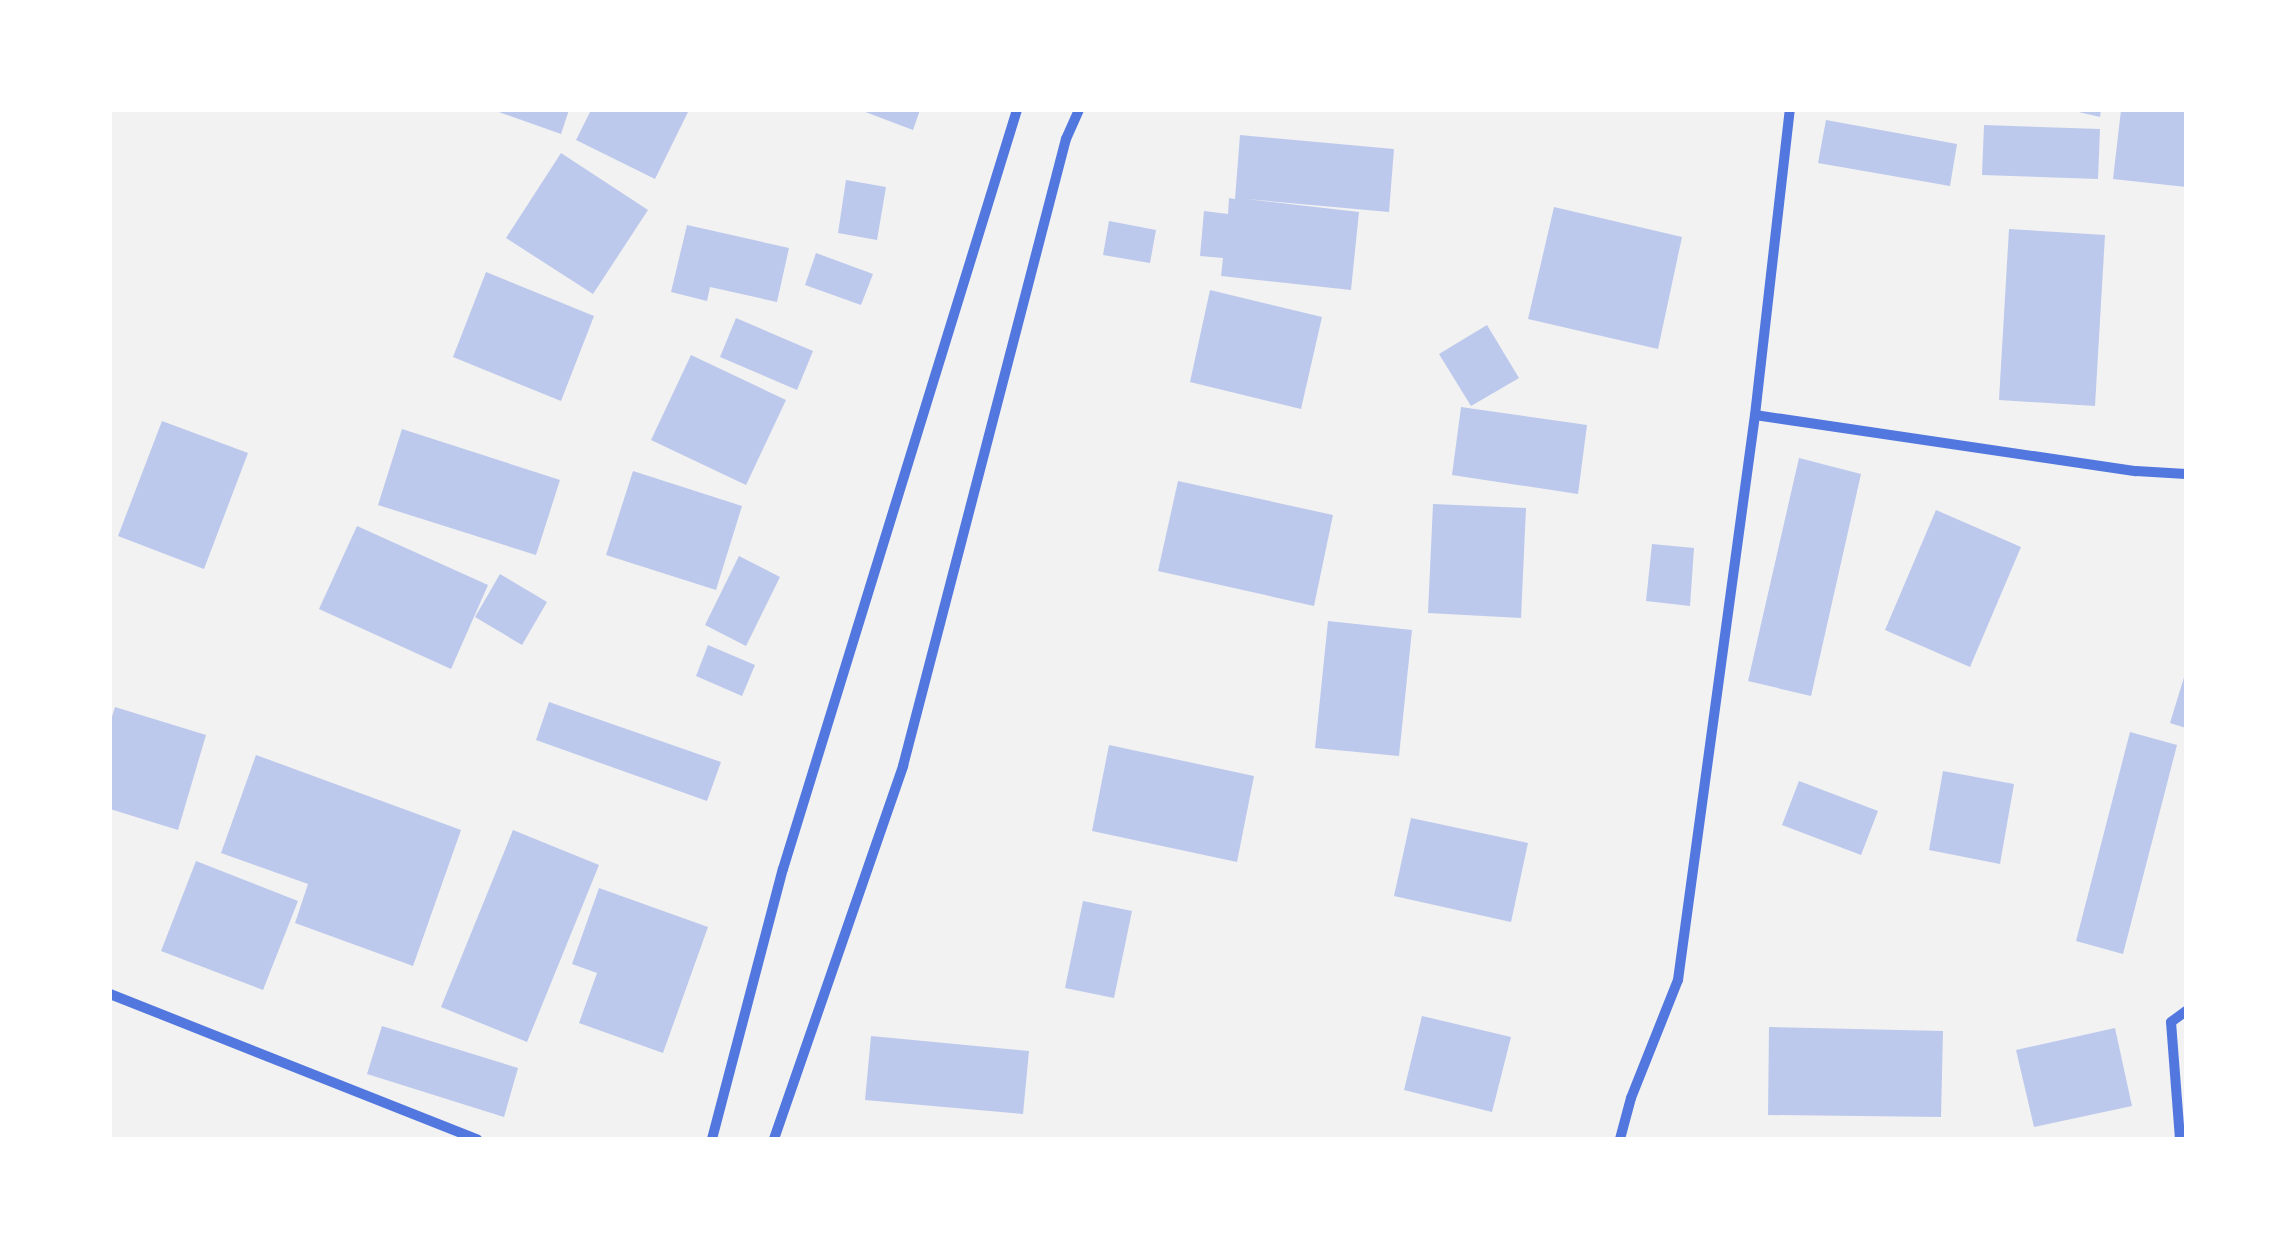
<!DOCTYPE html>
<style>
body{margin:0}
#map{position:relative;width:2296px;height:1249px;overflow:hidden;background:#f2f2f2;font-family:"Titillium Web",sans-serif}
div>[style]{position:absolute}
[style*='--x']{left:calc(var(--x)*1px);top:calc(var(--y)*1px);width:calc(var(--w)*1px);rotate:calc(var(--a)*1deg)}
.building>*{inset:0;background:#bdc9ec}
.minor>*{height:10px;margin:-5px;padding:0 5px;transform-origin:5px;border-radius:5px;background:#5277de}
span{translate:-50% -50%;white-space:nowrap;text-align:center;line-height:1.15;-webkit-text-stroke:10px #fff;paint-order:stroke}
.frame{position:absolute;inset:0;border:112px solid #fff;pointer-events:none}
</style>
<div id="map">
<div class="building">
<i style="clip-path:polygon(493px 110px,569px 110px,561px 134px)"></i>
<i style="clip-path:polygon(591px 110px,689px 110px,655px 179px,576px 140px)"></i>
<i style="clip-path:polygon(860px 110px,920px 110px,913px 130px)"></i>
<i style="clip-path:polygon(2070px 110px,2101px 110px,2100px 117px)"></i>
<i style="clip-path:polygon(2121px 110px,2186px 110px,2186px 187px,2113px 179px)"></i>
<i style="clip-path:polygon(1826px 120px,1957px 144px,1950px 186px,1818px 163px)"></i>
<i style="clip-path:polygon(1984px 125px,2100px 129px,2098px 179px,1982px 175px)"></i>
<i style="clip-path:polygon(1240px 135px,1394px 149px,1389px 212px,1246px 199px,1359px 212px,1351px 290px,1221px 276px,1223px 258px,1200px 256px,1204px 211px,1228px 214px,1229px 198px,1235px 199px)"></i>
<i style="clip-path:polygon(561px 153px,648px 210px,593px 294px,506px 238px)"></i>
<i style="clip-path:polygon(846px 180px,886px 187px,877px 240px,838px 233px)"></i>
<i style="clip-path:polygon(1554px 207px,1682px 237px,1658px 349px,1528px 319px)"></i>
<i style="clip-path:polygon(1109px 221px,1156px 230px,1150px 263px,1103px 255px)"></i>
<i style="clip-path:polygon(687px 225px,789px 248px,777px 302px,710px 287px,707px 301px,671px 292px)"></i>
<i style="clip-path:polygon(2009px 229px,2105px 235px,2095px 406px,1999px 400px)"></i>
<i style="clip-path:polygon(816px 253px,873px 274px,861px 305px,805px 285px)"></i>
<i style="clip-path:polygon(486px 272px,594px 316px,561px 401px,453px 357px)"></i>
<i style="clip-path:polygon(1210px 290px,1322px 317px,1301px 409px,1190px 382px)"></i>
<i style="clip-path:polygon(736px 318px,813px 351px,797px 390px,720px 357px)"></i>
<i style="clip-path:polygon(1487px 325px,1519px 378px,1471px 406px,1439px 354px)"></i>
<i style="clip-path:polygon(691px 355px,786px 400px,746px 485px,651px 440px)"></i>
<i style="clip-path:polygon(1461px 407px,1587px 425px,1578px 494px,1452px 475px)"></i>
<i style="clip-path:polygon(162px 421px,248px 453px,204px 569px,118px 536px)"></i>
<i style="clip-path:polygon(402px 429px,560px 480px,536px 555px,378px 505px)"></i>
<i style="clip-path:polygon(1799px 458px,1861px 474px,1811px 696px,1748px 681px)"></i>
<i style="clip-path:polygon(633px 471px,742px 506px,716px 590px,606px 555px)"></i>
<i style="clip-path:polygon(1178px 481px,1333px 515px,1314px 606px,1158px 571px)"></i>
<i style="clip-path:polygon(1433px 504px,1526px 508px,1521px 618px,1428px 613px)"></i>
<i style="clip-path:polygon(1936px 510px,2021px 547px,1970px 667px,1885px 630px)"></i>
<i style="clip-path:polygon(357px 526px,488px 585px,451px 669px,319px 609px)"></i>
<i style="clip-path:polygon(1652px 544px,1694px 548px,1690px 606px,1646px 601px)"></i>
<i style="clip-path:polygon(739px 556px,780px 577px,746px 646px,705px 625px)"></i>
<i style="clip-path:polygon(500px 574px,547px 602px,522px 645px,475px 617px)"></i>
<i style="clip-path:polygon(1328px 621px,1412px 630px,1399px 756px,1315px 748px)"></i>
<i style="clip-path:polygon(708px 645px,755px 665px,742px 696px,696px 676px)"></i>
<i style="clip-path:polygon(2185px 674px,2186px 674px,2186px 728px,2170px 723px)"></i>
<i style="clip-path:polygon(549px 702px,721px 762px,707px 801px,536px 740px)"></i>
<i style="clip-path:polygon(115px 707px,206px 735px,178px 830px,110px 809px,110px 723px)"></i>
<i style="clip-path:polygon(2130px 732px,2177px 745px,2123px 954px,2076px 941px)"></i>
<i style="clip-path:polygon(1109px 745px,1254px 776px,1237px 862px,1092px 831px)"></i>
<i style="clip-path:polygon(256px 755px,461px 830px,413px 966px,295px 923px,308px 884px,221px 853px)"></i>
<i style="clip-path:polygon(1943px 771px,2014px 784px,2000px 864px,1929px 850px)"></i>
<i style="clip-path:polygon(1799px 781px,1878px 811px,1861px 855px,1782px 825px)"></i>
<i style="clip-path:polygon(1411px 818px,1528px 843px,1511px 922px,1394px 896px)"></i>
<i style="clip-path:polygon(513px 830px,599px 865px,527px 1042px,441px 1007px)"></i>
<i style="clip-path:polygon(196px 861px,298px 901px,263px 990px,161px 951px)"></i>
<i style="clip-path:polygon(599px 888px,708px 927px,663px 1053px,579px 1023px,597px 973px,572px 964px)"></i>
<i style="clip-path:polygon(1083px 901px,1132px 911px,1114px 998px,1065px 988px)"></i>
<i style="clip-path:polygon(1422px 1016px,1511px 1037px,1492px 1112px,1404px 1090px)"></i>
<i style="clip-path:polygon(382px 1026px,518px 1068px,504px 1117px,367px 1074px)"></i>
<i style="clip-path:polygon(1769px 1027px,1943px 1031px,1941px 1117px,1768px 1115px)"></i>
<i style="clip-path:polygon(2115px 1028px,2132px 1106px,2034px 1127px,2016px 1050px)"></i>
<i style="clip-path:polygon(871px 1036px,1029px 1051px,1023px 1114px,865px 1100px)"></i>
</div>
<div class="minor">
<i style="--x:1755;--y:415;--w:385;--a:8.4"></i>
<i style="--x:2136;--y:471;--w:50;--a:3.4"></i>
<i style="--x:110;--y:994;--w:395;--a:21.6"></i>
<i style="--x:712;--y:1139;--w:279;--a:-75.3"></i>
<i style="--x:783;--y:869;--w:794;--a:-72.87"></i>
<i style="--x:774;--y:1139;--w:395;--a:-70.9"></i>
<i style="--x:903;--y:766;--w:648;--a:-75.43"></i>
<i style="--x:1066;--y:139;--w:32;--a:-66"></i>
<i style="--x:1620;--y:1139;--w:42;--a:-75"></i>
<i style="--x:1631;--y:1098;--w:127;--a:-68.3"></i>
<i style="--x:1678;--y:980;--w:570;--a:-82.24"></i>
<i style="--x:1755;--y:415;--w:307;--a:-83.5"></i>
<i style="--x:2180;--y:1139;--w:117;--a:-94.4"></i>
<i style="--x:2171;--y:1022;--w:19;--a:-36"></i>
</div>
<div class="frame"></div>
</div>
